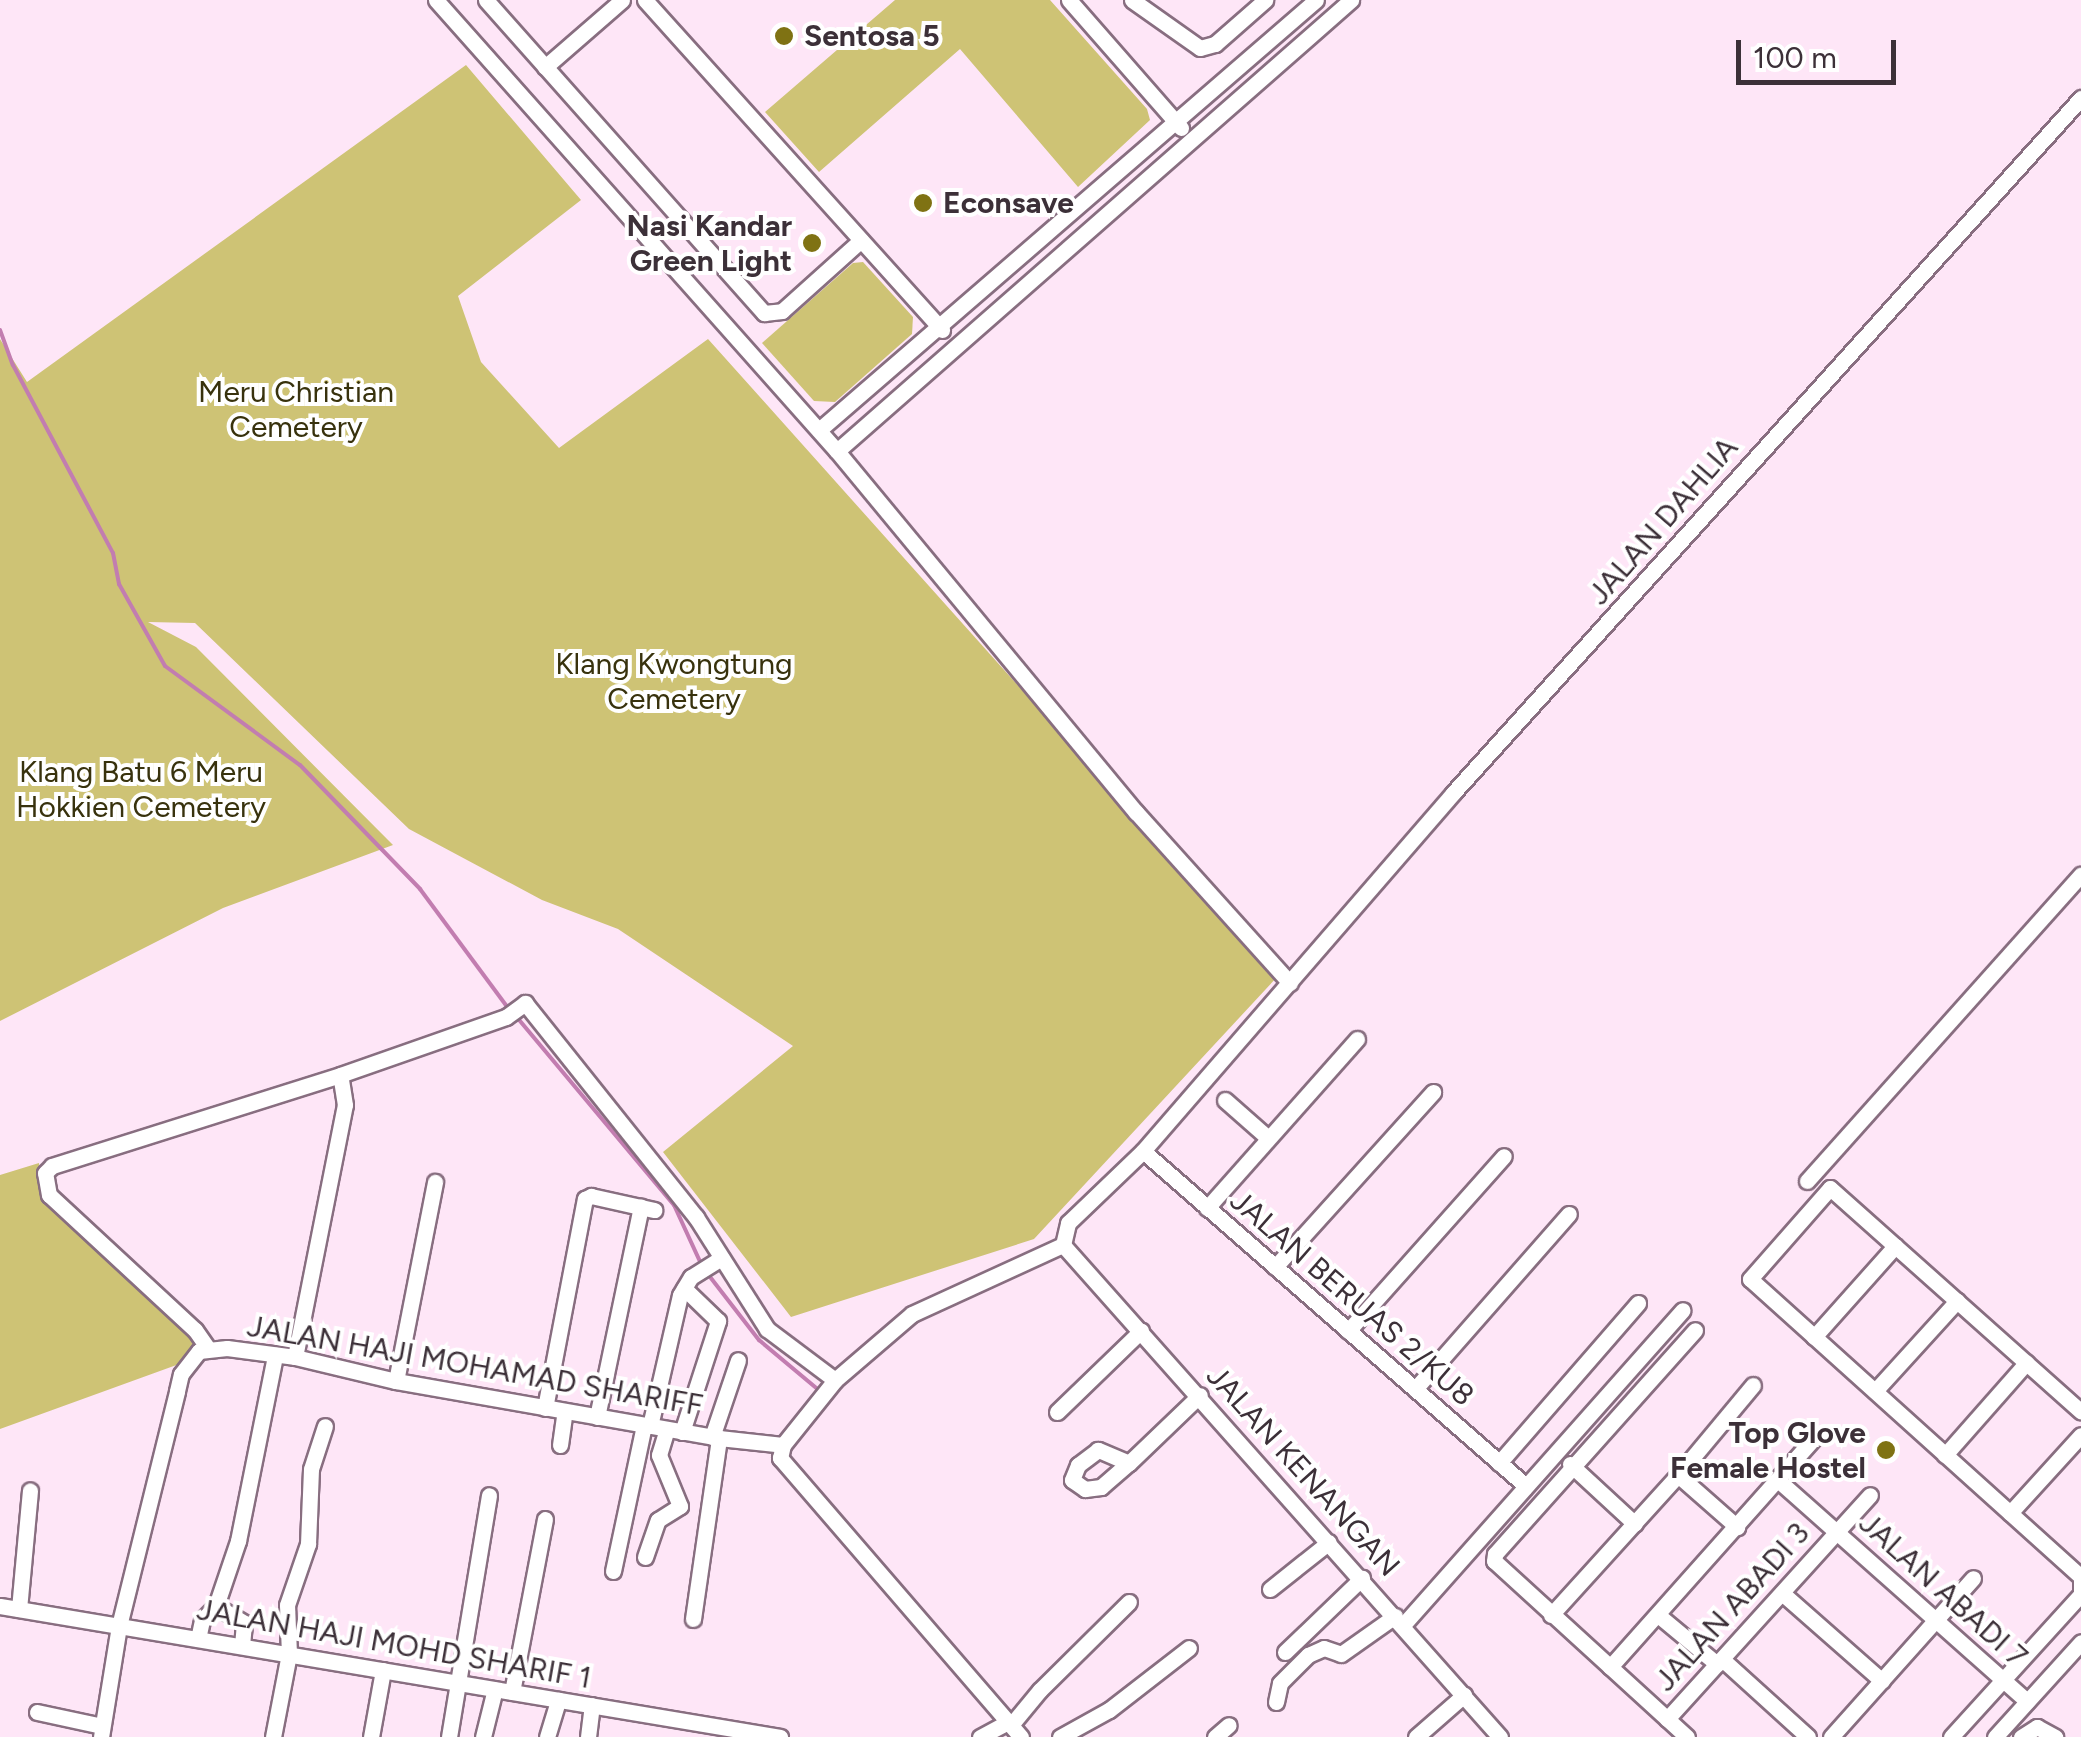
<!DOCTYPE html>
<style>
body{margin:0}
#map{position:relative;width:2081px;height:1737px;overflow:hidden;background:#fee6f7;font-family:Figtree,sans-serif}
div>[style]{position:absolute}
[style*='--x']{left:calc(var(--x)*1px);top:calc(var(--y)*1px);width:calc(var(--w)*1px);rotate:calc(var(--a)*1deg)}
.green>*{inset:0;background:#cec375}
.stream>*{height:4px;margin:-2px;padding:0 2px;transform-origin:2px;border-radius:2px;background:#c27db0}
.roads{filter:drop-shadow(2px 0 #886e80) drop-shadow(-2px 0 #886e80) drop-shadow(0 2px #886e80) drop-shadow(0 -2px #886e80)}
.minor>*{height:15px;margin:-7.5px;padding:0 7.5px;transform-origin:7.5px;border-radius:7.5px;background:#fff}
.dots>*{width:28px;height:28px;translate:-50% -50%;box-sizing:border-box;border:5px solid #fff;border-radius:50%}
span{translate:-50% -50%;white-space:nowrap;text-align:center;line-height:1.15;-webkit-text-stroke:8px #fff;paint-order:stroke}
.poi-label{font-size:30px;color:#3c3038;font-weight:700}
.left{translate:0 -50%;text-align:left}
.right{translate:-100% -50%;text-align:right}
.park-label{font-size:30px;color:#38320d}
.street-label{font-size:30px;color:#3c3038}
.scale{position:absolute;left:1736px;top:40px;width:160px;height:45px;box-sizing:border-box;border:5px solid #3c3038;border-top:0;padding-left:12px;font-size:30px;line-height:35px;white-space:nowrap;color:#3c3038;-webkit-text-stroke:8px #fff;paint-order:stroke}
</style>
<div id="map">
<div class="green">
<i style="clip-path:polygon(895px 0,1050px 0,1147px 109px,1150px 120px,1078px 187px,960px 49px,819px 172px,765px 112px)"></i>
<i style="clip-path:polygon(466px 65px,581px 200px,458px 296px,481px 362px,559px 448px,708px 339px,1278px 976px,1034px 1239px,791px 1317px,663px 1152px,793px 1046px,618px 929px,542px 900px,409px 829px,195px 623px,148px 622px,196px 647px,393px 845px,223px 908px,0 1021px,0 339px,27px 382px)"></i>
<i style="clip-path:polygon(863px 262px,913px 317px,912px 334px,835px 402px,814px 401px,762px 343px,853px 263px)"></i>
<i style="clip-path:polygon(39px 1163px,41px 1196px,191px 1333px,195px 1345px,182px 1363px,0 1429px,0 1175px)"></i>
</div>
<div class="stream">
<i style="--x:0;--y:330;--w:37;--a:70"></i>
<i style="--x:13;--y:365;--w:213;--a:62"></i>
<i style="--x:113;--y:553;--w:32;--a:79"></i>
<i style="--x:119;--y:584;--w:94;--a:60.7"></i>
<i style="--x:165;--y:666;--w:167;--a:36.3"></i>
<i style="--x:300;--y:765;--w:173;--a:45.9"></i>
<i style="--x:420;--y:889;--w:148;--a:53.5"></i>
<i style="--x:515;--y:1015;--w:248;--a:50.1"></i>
<i style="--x:674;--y:1205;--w:67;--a:65.3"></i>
<i style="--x:707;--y:1273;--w:85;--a:52.2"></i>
<i style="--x:759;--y:1340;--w:81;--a:40"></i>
</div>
<div class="roads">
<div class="minor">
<i style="--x:436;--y:0;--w:603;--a:48.36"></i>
<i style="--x:837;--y:451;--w:469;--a:50.4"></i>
<i style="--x:1136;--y:812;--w:230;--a:48"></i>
<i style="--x:486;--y:0;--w:419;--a:48.4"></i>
<i style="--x:764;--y:313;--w:18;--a:-6"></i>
<i style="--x:782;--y:311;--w:106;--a:-41.9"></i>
<i style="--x:645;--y:0;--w:444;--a:48"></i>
<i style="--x:1069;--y:0;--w:170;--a:48.8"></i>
<i style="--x:1132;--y:0;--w:83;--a:35.2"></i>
<i style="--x:1200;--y:48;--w:16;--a:-15"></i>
<i style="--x:1215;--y:44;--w:67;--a:-41.3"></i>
<i style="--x:545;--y:67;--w:102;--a:-41"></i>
<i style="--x:819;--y:430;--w:657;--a:-40.87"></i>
<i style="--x:837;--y:451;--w:684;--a:-41.26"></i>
<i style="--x:1225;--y:1100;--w:57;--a:41.5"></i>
<i style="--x:1143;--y:1151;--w:509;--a:41.18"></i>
<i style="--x:1807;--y:1181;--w:411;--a:-48.2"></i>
<i style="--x:1207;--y:1208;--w:226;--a:-48.4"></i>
<i style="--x:1063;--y:1245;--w:23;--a:-77"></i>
<i style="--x:1068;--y:1223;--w:104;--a:-43.8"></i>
<i style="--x:1143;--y:1151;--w:474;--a:-49.1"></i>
<i style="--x:1453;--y:793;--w:937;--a:-47.9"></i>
<i style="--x:1063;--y:1245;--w:658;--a:48.39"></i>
<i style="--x:1275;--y:1267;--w:236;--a:-47.9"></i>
<i style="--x:1348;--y:1331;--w:234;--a:-48.3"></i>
<i style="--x:1814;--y:1337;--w:122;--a:-48.3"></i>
<i style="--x:207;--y:1347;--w:21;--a:-125"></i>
<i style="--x:195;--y:1330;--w:199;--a:-137.2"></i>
<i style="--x:49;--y:1195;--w:22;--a:-100"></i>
<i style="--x:45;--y:1173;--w:10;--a:-45"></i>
<i style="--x:52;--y:1166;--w:302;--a:-17.5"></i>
<i style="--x:340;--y:1075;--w:176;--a:-19.3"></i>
<i style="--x:506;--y:1017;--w:24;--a:-36"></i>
<i style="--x:525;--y:1003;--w:274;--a:51.4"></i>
<i style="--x:696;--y:1217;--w:133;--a:57.6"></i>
<i style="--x:767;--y:1329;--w:85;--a:36.9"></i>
<i style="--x:295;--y:1357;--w:257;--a:-78.8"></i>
<i style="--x:345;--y:1105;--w:30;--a:-99"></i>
<i style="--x:396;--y:1381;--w:203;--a:-78.9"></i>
<i style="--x:1415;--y:1389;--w:233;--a:-48.7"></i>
<i style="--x:1875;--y:1391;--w:122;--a:-47.7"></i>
<i style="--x:545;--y:1408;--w:213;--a:-79.2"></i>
<i style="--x:585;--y:1199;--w:7;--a:-27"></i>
<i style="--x:591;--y:1196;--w:65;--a:12.5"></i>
<i style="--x:1057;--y:1412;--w:117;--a:-44"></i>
<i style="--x:597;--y:1417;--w:215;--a:-78.2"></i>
<i style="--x:650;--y:1426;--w:134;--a:-77.1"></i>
<i style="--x:680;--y:1295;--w:21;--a:-59"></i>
<i style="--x:691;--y:1277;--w:36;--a:-32"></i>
<i style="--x:682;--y:1432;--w:117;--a:-72"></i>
<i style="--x:718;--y:1321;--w:47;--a:-135.9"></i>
<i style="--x:712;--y:1437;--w:81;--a:-71.3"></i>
<i style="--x:560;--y:1445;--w:34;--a:-82"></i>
<i style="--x:1945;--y:1455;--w:123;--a:-48.6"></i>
<i style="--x:1129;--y:1463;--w:34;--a:-157"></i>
<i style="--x:1098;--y:1450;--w:25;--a:143"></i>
<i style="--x:1078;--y:1465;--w:16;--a:112"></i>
<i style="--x:1072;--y:1480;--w:16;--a:35"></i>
<i style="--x:1085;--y:1489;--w:16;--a:-7"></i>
<i style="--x:1101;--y:1487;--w:37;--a:-41"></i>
<i style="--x:1129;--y:1463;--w:98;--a:-43.8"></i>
<i style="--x:1499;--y:1463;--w:212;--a:-49"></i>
<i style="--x:1570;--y:1464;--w:88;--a:42.7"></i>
<i style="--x:1678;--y:1475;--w:79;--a:41.4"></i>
<i style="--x:1778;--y:1480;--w:333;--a:41.6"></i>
<i style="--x:2010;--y:1513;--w:105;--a:-47.7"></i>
<i style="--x:645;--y:1557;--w:39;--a:-71"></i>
<i style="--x:658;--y:1520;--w:26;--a:-32"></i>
<i style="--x:680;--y:1506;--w:55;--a:-112.4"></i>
<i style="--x:659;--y:1455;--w:27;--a:-73"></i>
<i style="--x:613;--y:1571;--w:149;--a:-78"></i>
<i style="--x:2080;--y:1576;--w:444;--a:-138"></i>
<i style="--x:1750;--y:1279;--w:121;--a:-48.7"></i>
<i style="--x:1830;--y:1188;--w:336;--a:41.7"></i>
<i style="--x:1270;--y:1589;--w:75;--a:-38.5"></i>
<i style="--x:1782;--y:1593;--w:133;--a:41.3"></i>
<i style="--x:0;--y:1606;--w:791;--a:9.53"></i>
<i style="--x:216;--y:1606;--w:33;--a:31"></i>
<i style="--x:244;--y:1623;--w:23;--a:95"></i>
<i style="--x:19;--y:1609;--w:119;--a:-84.7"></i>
<i style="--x:1551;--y:1615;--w:189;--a:-47.8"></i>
<i style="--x:1678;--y:1475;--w:117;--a:-50.2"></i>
<i style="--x:1658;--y:1615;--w:77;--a:39.7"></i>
<i style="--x:693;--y:1619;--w:183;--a:-81.8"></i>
<i style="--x:1403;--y:1625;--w:421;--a:-48.4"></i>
<i style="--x:198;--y:1639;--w:19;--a:-78"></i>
<i style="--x:202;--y:1620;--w:20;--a:-45"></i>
<i style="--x:216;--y:1606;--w:69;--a:-71.3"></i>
<i style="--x:238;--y:1541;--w:190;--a:-78.7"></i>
<i style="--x:1285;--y:1652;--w:107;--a:-43.9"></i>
<i style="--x:1722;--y:1659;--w:116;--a:42.2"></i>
<i style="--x:1610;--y:1667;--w:310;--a:-48.3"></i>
<i style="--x:512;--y:1692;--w:176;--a:-79.2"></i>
<i style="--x:1276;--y:1702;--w:19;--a:-78"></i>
<i style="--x:1280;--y:1683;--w:40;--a:-45"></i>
<i style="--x:1308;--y:1655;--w:17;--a:-24"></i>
<i style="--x:1324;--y:1648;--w:18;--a:19"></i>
<i style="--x:1341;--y:1654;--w:66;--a:-35.1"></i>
<i style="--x:37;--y:1712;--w:66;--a:12.2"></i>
<i style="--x:1667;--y:1719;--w:302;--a:-47.8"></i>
<i style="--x:1011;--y:1725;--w:45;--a:-50.4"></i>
<i style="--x:1040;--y:1690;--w:125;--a:-44.7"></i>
<i style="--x:101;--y:1737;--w:112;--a:-80.8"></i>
<i style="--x:119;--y:1626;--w:242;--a:-76.1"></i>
<i style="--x:177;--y:1391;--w:17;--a:-77"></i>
<i style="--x:181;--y:1374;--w:29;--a:-52"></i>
<i style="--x:199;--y:1351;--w:28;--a:-6"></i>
<i style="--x:227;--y:1348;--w:69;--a:7.5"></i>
<i style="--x:295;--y:1357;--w:104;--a:13.4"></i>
<i style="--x:396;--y:1381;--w:328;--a:10"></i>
<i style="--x:719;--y:1438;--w:64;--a:6.2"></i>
<i style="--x:273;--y:1737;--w:85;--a:-79.1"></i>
<i style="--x:289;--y:1654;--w:49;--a:-92.3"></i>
<i style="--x:287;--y:1605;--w:65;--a:-71"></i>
<i style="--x:308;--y:1544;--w:75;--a:-87.7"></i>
<i style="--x:311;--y:1469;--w:45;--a:-72"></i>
<i style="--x:371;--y:1737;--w:68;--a:-79.8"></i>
<i style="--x:449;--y:1737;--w:245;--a:-80.6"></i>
<i style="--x:483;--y:1737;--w:49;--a:-76"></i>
<i style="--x:547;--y:1737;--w:39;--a:-73"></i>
<i style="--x:588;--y:1737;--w:32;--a:-83"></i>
<i style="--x:980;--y:1737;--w:32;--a:-28"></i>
<i style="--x:1021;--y:1737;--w:369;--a:-130.8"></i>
<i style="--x:780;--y:1458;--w:13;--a:-77"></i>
<i style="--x:783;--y:1445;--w:83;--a:-51.3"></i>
<i style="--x:835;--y:1380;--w:101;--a:-40.6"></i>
<i style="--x:912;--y:1314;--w:166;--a:-24.6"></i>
<i style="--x:1060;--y:1737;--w:56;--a:-28.9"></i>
<i style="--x:1109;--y:1710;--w:101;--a:-37.8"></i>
<i style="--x:1215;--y:1737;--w:18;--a:-41"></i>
<i style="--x:1416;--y:1737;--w:64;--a:-41.2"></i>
<i style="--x:1687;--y:1737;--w:261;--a:-137.6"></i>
<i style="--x:1494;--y:1561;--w:7;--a:-82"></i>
<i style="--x:1495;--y:1554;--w:300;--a:-48.2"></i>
<i style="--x:1831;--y:1737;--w:213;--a:-48.2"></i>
<i style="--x:1951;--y:1737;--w:193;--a:-47.7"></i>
<i style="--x:2081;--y:1594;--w:19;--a:-90"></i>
<i style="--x:1995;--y:1737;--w:128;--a:-47.8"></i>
<i style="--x:2021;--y:1737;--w:19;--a:-32"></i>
<i style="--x:2037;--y:1727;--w:21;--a:29"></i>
</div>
</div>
<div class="dots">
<i style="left:784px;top:36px;background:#7f7213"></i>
<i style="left:923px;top:203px;background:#7f7213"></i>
<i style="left:812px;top:243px;background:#7f7213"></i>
<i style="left:1886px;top:1450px;background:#7f7213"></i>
</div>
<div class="poi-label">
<span class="left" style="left:804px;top:36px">Sentosa 5</span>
<span class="left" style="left:943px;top:203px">Econsave</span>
<span class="right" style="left:792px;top:243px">Nasi Kandar<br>Green Light</span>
<span class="right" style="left:1866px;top:1450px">Top Glove<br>Female Hostel</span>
</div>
<div class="park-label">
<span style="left:296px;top:409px">Meru Christian<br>Cemetery</span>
<span style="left:674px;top:681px">Klang Kwongtung<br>Cemetery</span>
<span style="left:141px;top:789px">Klang Batu 6 Meru<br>Hokkien Cemetery</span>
</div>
<div class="street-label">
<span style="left:1663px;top:521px;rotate:-49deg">JALAN DAHLIA</span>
<span style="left:1352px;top:1298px;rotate:41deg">JALAN BERUAS 2/KU8</span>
<span style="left:475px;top:1366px;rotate:10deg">JALAN HAJI MOHAMAD SHARIFF</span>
<span style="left:1303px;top:1471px;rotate:48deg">JALAN KENANGAN</span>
<span style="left:1943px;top:1590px;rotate:42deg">JALAN ABADI 7</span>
<span style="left:1732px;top:1607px;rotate:-48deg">JALAN ABADI 3</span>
<span style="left:394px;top:1644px;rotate:10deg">JALAN HAJI MOHD SHARIF 1</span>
</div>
<div class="scale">100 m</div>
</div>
